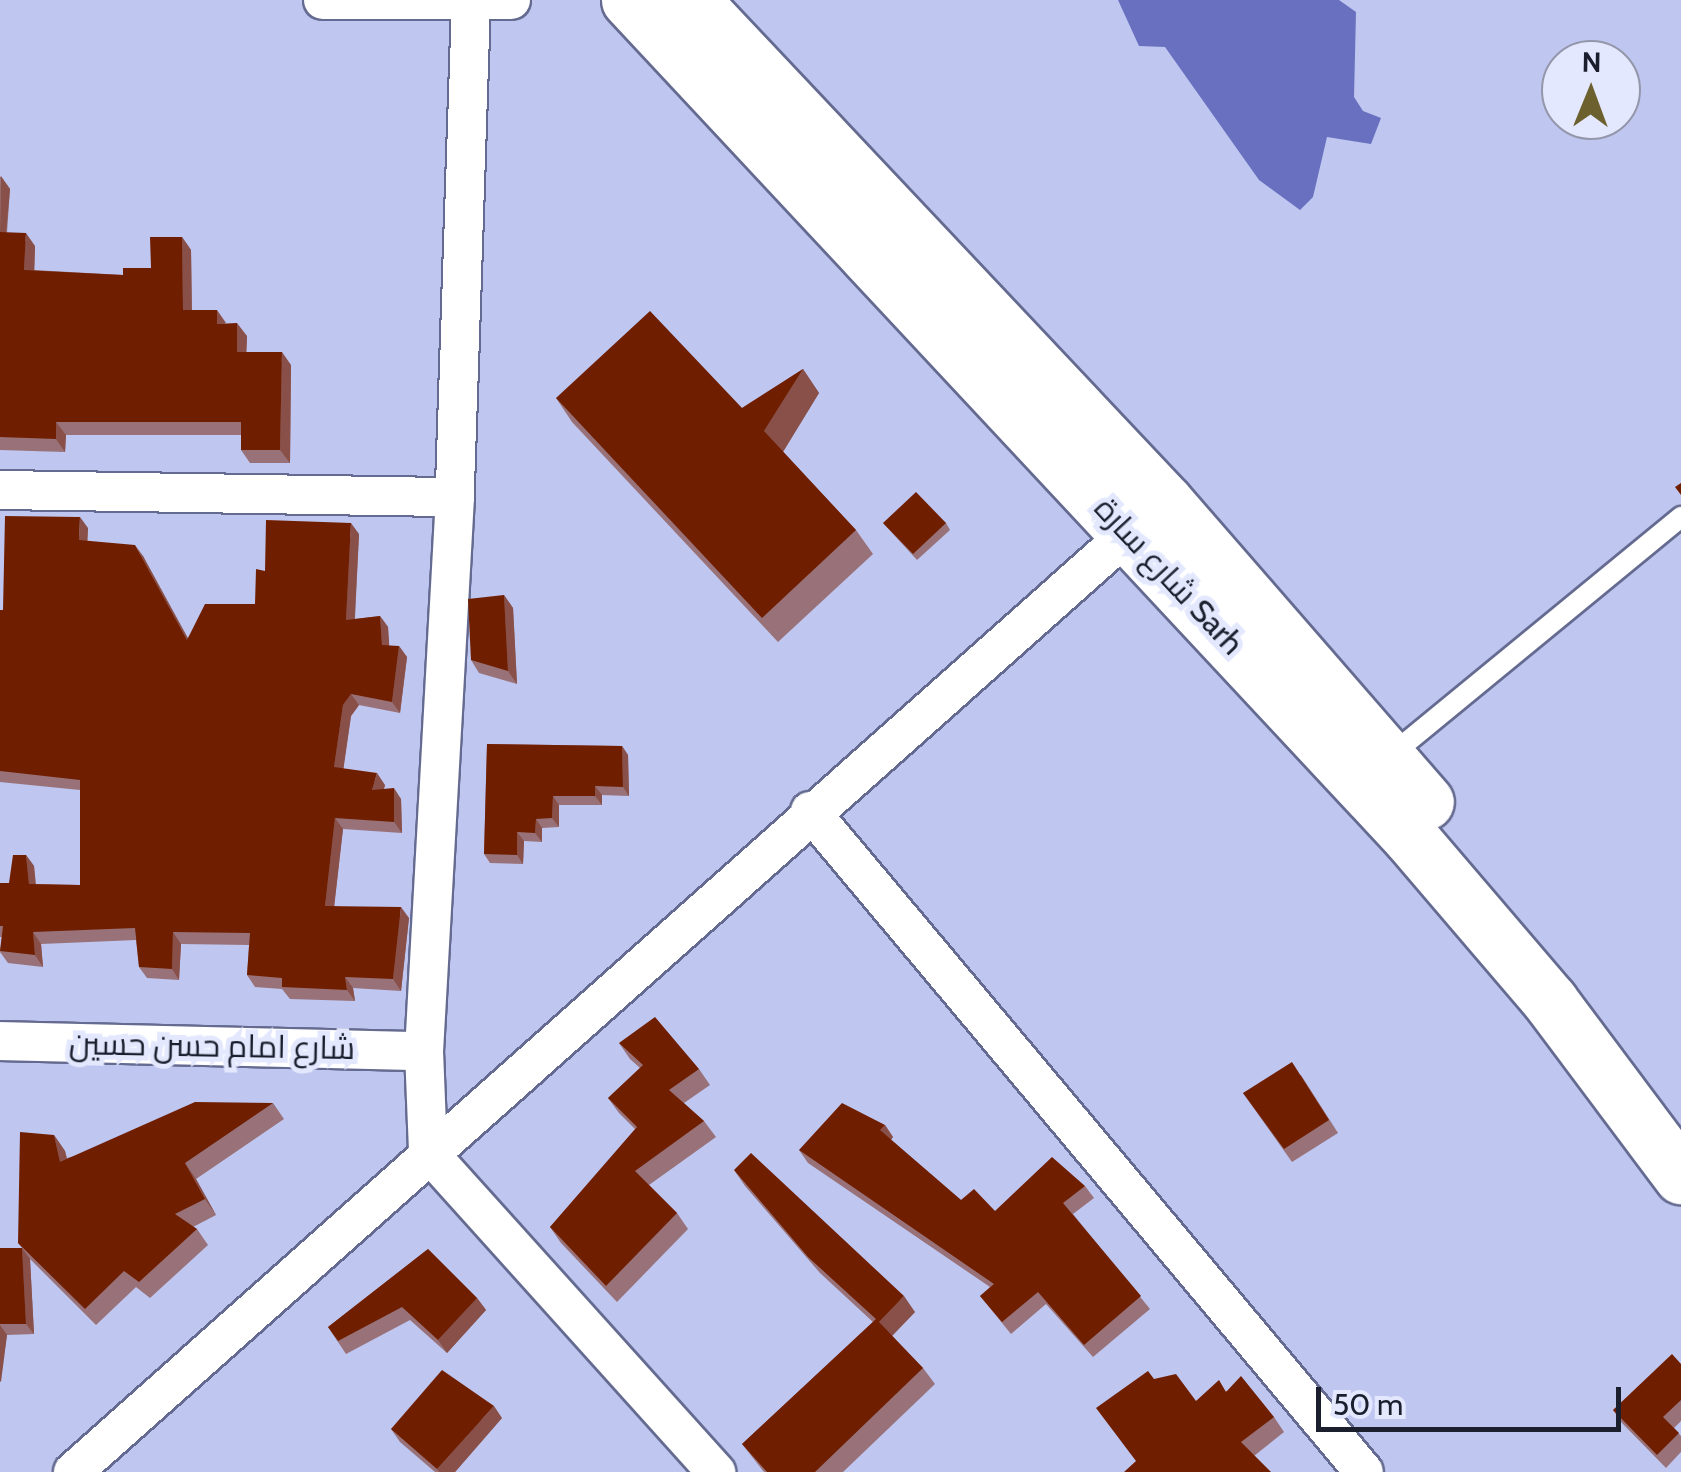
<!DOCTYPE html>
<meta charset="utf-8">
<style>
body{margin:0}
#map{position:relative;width:1681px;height:1472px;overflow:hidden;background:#bfc6f0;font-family:Cabin,Cairo,sans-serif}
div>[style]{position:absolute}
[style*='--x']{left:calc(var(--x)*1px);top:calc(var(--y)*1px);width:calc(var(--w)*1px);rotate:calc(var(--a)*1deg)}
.water>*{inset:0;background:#6870bf}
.roads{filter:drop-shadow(2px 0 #656b90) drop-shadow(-2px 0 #656b90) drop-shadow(0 2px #656b90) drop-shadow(0 -2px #656b90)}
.service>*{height:20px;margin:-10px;padding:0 10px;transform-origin:10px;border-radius:10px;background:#fff}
.minor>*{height:38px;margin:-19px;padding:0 19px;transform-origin:19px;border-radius:19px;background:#fff}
.trunk>*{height:55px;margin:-27.5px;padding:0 27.5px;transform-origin:27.5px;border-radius:27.5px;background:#fff}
.wall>*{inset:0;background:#987278}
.shaded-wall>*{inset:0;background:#885048}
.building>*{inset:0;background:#701e00}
span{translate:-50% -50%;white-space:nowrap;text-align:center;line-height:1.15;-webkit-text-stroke:10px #e4e8fe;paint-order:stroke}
.street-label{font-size:32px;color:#1b1e2d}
.north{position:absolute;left:1541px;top:40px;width:100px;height:100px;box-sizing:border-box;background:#e4e8fe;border:2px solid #9497aa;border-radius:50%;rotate:1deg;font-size:28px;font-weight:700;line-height:40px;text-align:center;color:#1b1e2d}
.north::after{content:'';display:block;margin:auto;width:35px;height:45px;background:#6c612e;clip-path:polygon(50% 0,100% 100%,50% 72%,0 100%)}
.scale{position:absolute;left:1316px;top:1387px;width:305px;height:45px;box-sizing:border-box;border:5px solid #1b1e2d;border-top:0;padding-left:12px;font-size:30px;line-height:35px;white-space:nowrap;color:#1b1e2d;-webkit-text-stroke:8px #e4e8fe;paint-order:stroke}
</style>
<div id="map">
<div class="water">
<i style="clip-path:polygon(1118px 0,1339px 0,1356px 12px,1354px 97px,1363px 111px,1381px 118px,1371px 144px,1327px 137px,1313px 197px,1300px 210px,1259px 180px,1165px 47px,1139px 46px)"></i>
</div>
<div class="roads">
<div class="service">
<i style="--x:1390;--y:756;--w:377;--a:-39.4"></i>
</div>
<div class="minor">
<i style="--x:323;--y:0;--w:188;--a:0"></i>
<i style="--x:471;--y:4;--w:493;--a:91.9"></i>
<i style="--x:455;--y:497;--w:555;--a:93.2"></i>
<i style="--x:424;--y:1051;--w:101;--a:87.7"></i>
<i style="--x:428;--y:1152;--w:431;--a:48"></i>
<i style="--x:0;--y:490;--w:455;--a:0.9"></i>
<i style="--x:810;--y:811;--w:862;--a:50.03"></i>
<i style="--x:0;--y:1041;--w:424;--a:1.4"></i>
<i style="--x:73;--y:1472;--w:1415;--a:-41.65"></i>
</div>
<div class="trunk">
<i style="--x:629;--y:0;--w:1145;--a:46.98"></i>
<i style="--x:1410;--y:837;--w:216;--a:49.5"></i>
<i style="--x:1550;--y:1001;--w:219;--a:53.2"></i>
<i style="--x:692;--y:0;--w:691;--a:46.7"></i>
<i style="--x:1166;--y:503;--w:396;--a:49"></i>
</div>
</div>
<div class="wall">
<i style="clip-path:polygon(0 176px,10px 189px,7px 233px,35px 246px,34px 270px,123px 275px,151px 268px,182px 237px,191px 250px,192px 310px,226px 324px,247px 336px,246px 352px,291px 365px,290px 463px,250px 463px,241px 450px,241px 435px,66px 435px,65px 452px,0 450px)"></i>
<i style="clip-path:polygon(803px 369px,819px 393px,783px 452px,856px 530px,873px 554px,778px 642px,572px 422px,556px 398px,742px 408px)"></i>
<i style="clip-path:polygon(883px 523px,946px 523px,950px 530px,917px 560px)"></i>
<i style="clip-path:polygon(88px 528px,87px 541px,143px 556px,187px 638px,255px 604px,265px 571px,359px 534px,355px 619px,380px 616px,388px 627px,389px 646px,399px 646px,407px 657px,400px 713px,359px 705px,351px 716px,343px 769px,385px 785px,384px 789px,401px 799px,402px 833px,343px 829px,334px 906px,409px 918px,401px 991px,353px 988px,355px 1001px,290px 999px,282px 989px,255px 987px,247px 975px,249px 945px,181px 944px,179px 980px,147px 978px,139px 967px,136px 940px,41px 944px,43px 967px,8px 963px,0 952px,2px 937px,0 937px,0 883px,9px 883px,26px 855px,34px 866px,35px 884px,80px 885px,80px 790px,0 782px,0 610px,3px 610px)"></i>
<i style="clip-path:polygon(504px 595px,513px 608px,517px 684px,479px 673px,471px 660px)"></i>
<i style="clip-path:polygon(487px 744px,622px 746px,628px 755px,629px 796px,602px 795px,602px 805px,559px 805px,559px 827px,542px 828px,542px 842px,524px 841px,523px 864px,490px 863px,484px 854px)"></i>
<i style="clip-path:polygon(619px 1043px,699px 1069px,710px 1085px,684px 1103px,704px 1121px,716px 1137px,649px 1185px,677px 1213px,688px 1229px,617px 1302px,561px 1243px,550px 1227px,635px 1129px,619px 1113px,608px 1098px,640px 1068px,630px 1059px)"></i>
<i style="clip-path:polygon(1301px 1075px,1338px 1133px,1292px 1162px,1243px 1093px)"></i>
<i style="clip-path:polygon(273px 1103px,284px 1119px,196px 1179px,216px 1215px,193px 1227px,197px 1229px,208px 1245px,150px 1298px,136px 1287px,96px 1325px,30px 1259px,34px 1334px,7px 1335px,0 1382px,0 1248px,22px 1248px,18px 1243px,54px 1135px,65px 1151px,67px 1158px)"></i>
<i style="clip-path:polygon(885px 1125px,893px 1137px,891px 1140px,961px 1200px,995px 1211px,1085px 1186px,1094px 1198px,1073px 1214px,1150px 1309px,1093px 1357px,1046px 1304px,1011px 1334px,980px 1296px,990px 1287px,808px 1163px,799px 1150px)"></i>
<i style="clip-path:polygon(734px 1170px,915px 1312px,892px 1336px,923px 1368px,935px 1384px,843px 1472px,764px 1472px,742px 1444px,873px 1322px,820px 1273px,745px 1186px)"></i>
<i style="clip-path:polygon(428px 1249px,477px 1298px,486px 1310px,447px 1353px,410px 1320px,346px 1354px,328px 1327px)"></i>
<i style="clip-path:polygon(1681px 1364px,1681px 1421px,1674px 1428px,1681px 1436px,1681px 1452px,1666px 1468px,1622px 1423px,1613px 1410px)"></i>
<i style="clip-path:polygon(1154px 1379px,1196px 1401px,1227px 1391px,1274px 1417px,1284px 1432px,1254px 1456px,1136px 1461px)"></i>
<i style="clip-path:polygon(502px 1418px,455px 1472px,435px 1472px,400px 1442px,391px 1429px)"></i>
</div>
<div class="shaded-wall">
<i style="clip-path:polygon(1px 176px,10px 189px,5px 245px,0 237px)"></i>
<i style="clip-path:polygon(26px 233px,35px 246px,34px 283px,24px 270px)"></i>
<i style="clip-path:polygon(182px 237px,191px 250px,192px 322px,183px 310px)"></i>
<i style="clip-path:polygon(217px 310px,226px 323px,217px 324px)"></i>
<i style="clip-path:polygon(237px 323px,247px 336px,246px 365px,237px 352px)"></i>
<i style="clip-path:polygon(282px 352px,291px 365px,290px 463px,280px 450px)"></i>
<i style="clip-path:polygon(803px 369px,819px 393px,781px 455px,764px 431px)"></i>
<i style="clip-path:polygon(56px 422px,66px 435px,65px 452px,56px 439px)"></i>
<i style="clip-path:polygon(80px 517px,88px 528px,87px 552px,79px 540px)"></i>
<i style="clip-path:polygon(351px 523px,359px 534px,354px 631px,346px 620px)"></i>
<i style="clip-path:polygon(135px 545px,143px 556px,195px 651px,187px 640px)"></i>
<i style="clip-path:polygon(504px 595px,513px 608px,517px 684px,508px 671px)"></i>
<i style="clip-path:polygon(380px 616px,388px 627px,390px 657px,382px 645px)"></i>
<i style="clip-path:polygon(399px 646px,407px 657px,400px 713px,392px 702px)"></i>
<i style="clip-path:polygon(351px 694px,359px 705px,351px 716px,342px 779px,334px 767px,343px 705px)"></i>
<i style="clip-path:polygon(622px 746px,628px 755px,629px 796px,623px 787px)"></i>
<i style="clip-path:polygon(377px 773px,385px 785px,380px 801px,372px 790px)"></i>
<i style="clip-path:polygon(595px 786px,602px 795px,602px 805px,595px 796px)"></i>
<i style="clip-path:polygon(394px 788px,401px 799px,402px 833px,394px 822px)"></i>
<i style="clip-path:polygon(553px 796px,559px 805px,559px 827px,552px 818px)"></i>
<i style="clip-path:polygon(335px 818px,343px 829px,333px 917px,325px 906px)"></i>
<i style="clip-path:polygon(536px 819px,542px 828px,542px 842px,535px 833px)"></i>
<i style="clip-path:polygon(517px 832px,524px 841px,523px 864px,517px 855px)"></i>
<i style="clip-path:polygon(26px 855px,34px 866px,37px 895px,29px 884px)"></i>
<i style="clip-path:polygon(401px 907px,409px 918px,401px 991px,393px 979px)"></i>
<i style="clip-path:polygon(33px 932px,41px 944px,43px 967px,35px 955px)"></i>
<i style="clip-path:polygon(173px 932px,181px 944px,179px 980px,172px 969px)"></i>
<i style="clip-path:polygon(345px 977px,353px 988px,355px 1001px,347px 990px)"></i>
<i style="clip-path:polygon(885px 1125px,893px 1137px,888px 1143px,880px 1130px)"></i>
<i style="clip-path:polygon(54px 1135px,65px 1151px,71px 1178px,60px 1162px)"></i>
<i style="clip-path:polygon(185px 1163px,196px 1179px,216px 1215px,205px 1199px)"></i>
<i style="clip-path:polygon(22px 1248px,30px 1259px,34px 1334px,26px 1324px)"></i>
<i style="clip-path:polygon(904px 1296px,915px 1312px,890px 1338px,879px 1322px)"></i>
<i style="clip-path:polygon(477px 1298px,486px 1310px,447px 1353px,438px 1340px)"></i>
<i style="clip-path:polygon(0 1325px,7px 1335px,1px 1382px,0 1381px)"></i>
<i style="clip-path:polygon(494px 1406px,502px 1418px,455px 1472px,439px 1472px,437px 1469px)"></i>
</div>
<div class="building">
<i style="clip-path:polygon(0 232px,26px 233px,24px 270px,123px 275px,123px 268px,151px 268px,150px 237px,182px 237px,183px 310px,217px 310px,217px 324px,237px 323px,237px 352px,282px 352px,280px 450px,241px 450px,241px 422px,56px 422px,56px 439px,0 437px)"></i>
<i style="clip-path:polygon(650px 311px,742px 408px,803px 369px,764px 431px,856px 530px,762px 618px,556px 398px)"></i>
<i style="clip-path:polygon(1681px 483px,1681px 495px,1675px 487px)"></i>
<i style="clip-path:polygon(916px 492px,946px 523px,913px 554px,883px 523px)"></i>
<i style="clip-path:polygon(5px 516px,80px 517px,79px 540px,135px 545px,187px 640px,205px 604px,255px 604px,256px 569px,265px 571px,266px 520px,351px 523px,346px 620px,380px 616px,382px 645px,399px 646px,392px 702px,351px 694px,343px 705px,334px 767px,377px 773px,372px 790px,394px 788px,394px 822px,335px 818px,325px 906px,401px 907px,393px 979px,345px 977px,347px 990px,282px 987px,282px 978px,247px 975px,250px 933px,173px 932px,172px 969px,139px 967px,135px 928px,33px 932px,35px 955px,0 951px,3px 926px,0 926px,0 883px,9px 883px,13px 855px,26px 855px,29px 884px,80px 885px,80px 780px,0 771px,0 610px,3px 610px)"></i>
<i style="clip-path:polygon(504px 595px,508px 671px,471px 660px,468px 599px)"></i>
<i style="clip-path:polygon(487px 744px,622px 746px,623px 787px,595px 786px,595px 796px,553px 796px,552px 818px,536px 819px,535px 833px,517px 832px,517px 855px,484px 854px)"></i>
<i style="clip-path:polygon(655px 1017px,699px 1069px,669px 1090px,704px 1121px,635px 1171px,677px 1213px,606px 1286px,550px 1227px,637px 1127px,608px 1098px,643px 1065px,619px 1043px)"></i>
<i style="clip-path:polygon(1292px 1062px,1329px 1120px,1284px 1149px,1243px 1093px)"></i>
<i style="clip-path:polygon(195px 1102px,273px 1103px,185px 1163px,205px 1199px,175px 1214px,197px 1229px,139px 1282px,124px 1271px,85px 1309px,18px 1243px,20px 1132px,54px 1135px,60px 1162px)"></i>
<i style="clip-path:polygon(842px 1103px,885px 1125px,880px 1130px,961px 1200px,974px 1189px,995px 1211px,1052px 1157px,1085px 1186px,1063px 1203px,1141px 1296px,1084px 1345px,1038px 1292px,1002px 1322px,980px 1296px,994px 1284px,799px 1150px)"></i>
<i style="clip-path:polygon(751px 1153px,904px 1296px,879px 1322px,923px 1368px,815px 1472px,767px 1472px,742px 1444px,876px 1319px,808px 1257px,734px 1170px)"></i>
<i style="clip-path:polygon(0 1248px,22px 1248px,26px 1324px,0 1324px)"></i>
<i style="clip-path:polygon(428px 1249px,477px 1298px,438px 1340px,402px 1307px,338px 1341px,328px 1327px)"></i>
<i style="clip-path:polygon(1672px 1354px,1681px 1364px,1681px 1400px,1663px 1417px,1679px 1433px,1657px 1455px,1613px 1410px)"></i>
<i style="clip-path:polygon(442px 1370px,494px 1406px,437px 1469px,391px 1429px)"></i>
<i style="clip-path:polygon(1148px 1371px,1154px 1379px,1176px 1374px,1196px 1401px,1219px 1380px,1226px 1392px,1241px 1376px,1274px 1417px,1241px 1442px,1271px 1472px,1124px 1472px,1136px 1461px,1096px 1408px)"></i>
</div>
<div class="street-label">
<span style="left:1169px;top:576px;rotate:47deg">شارع سارة Sarh</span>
<span style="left:212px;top:1046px;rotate:1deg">شارع امام حسن حسين</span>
</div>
<div class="north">N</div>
<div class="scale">50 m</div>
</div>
